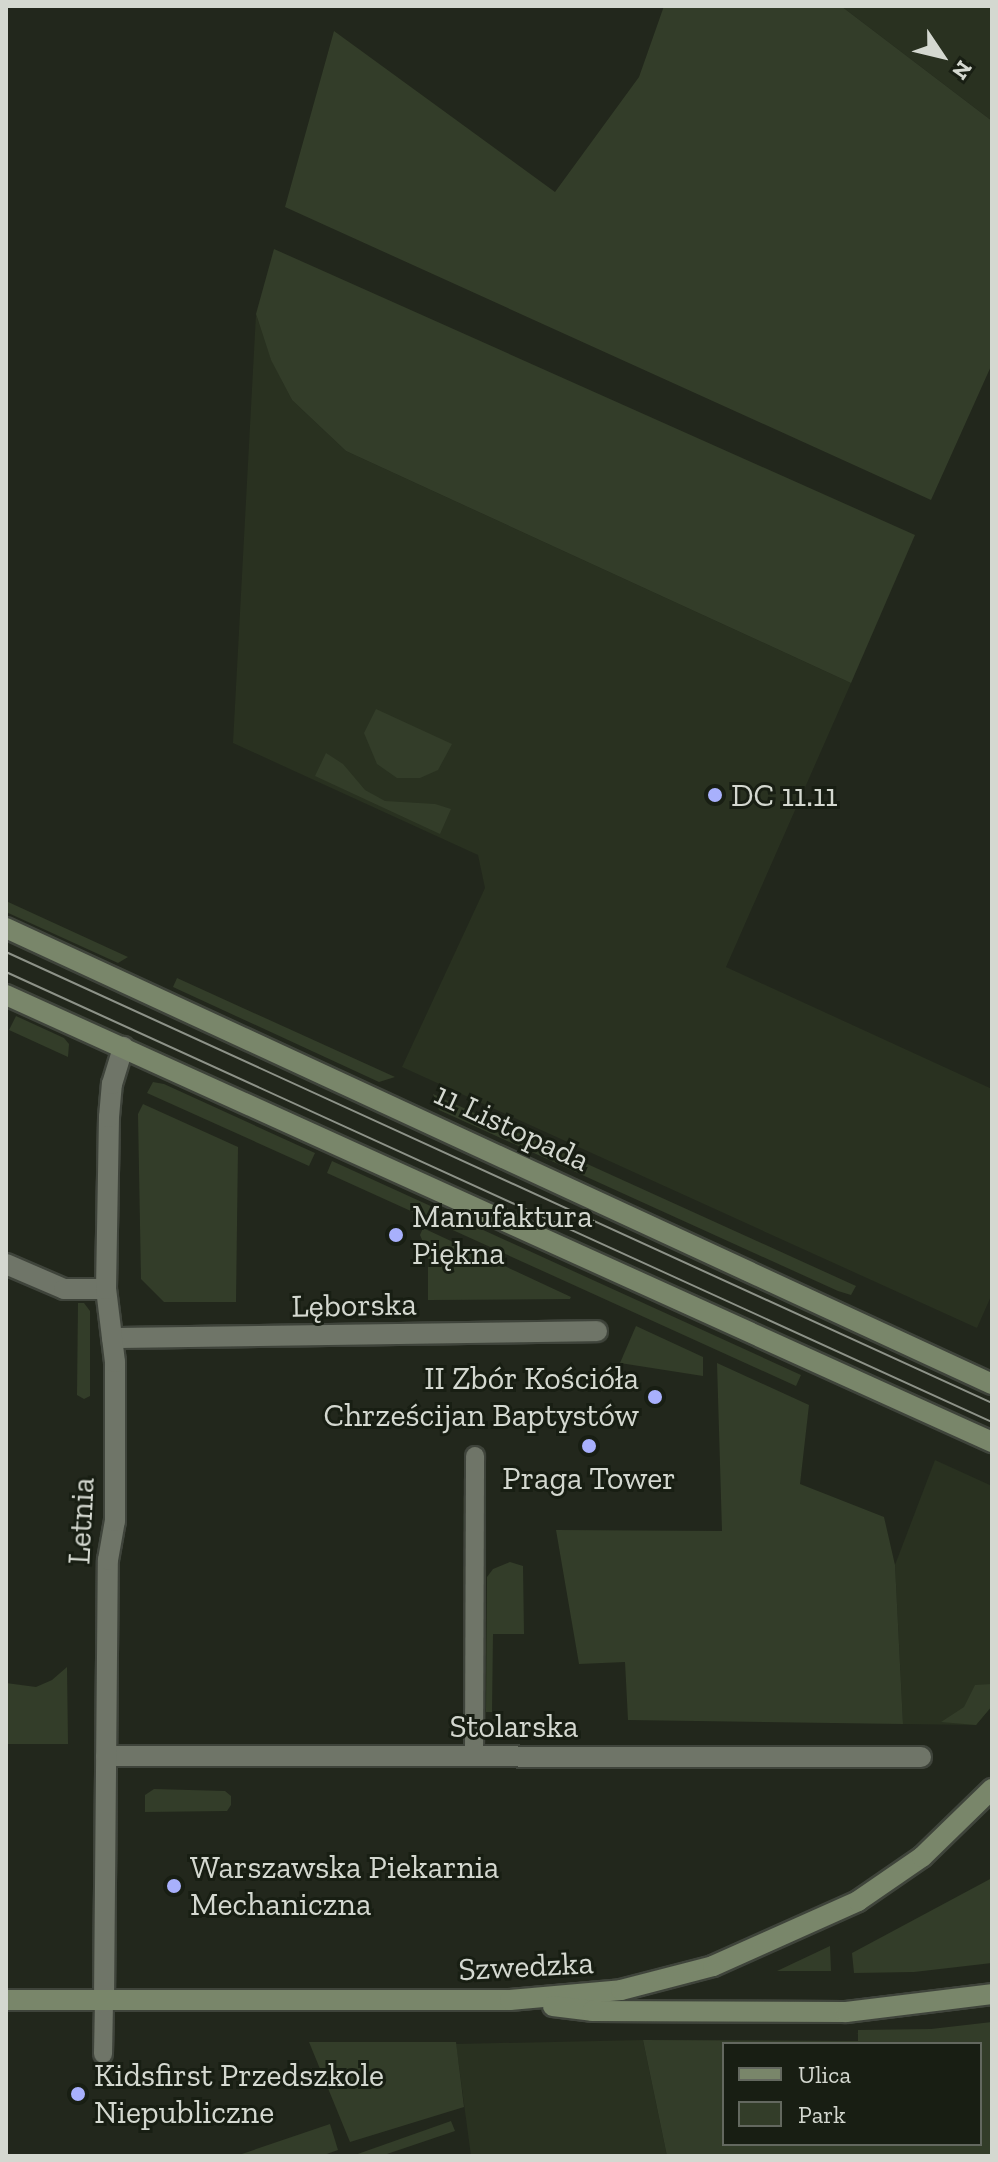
<!DOCTYPE html>
<meta charset="utf-8">
<style>
body{margin:0}
#map{position:relative;width:998px;height:2162px;overflow:hidden;background:#22271c;font-family:"Zilla Slab",serif}
div>[style]{position:absolute}
[style*='--x']{left:calc(var(--x)*1px);top:calc(var(--y)*1px);width:calc(var(--w)*1px);rotate:calc(var(--a)*1deg)}
.built>*{inset:0;background:#293120}
.green>*{inset:0;background:#333d29}
.roads{filter:drop-shadow(2px 0 #3f443b) drop-shadow(-2px 0 #3f443b) drop-shadow(0 2px #3f443b) drop-shadow(0 -2px #3f443b)}
.lane>*{height:18px;margin:-9px;padding:0 9px;transform-origin:9px;border-radius:9px;background:#6f7568}
.street>*{height:20px;margin:-10px;padding:0 10px;transform-origin:10px;border-radius:10px;background:#6f7568}
.secondary>*{height:20px;margin:-10px;padding:0 10px;transform-origin:10px;border-radius:10px;background:#79866a}
.tram>*{height:2px;margin:-1px;padding:0 1px;transform-origin:1px;border-radius:1px;background:#8d9288}
.dots>*{width:22px;height:22px;translate:-50% -50%;box-sizing:border-box;border:4px solid #181e13;border-radius:50%}
span{translate:-50% -50%;white-space:nowrap;text-align:center;line-height:1.15;-webkit-text-stroke:6px #181e13;paint-order:stroke}
.poi-label{font-size:32px;color:#d4d8d0}
.left{translate:0 -50%;text-align:left}
.right{translate:-100% -50%;text-align:right}
.street-label{font-size:32px;color:#d4d8d0}
.frame{position:absolute;inset:0;border:8px solid #d4d8d0;pointer-events:none}
.legend{position:absolute;left:722px;top:2042px;width:260px;height:104px;box-sizing:border-box;background:#181e13;border:2px solid #63685f;margin:0;padding:10px 14px;list-style:none;font-size:24px;color:#d4d8d0}
.legend li{display:flex;align-items:center;gap:16px;height:40px}
.legend b{width:40px;border:2px solid #63685f}
.north{position:absolute;left:902px;top:16px;width:80px;height:80px;-webkit-text-stroke:6px #181e13;paint-order:stroke;rotate:125deg;font-size:22px;font-weight:700;line-height:32px;text-align:center;color:#d4d8d0}
.north::after{content:'';display:block;margin:auto;width:28px;height:36px;background:#d4d8d0;clip-path:polygon(50% 0,100% 100%,50% 72%,0 100%)}
</style>
<div id="map">
<div class="built">
<i style="clip-path:polygon(841px 6px,992px 6px,992px 121px)"></i>
<i style="clip-path:polygon(256px 314px,271px 359px,292px 400px,346px 451px,851px 683px,726px 967px,992px 1089px,992px 1294px,977px 1328px,402px 1067px,485px 888px,478px 855px,233px 743px)"></i>
<i style="clip-path:polygon(935px 1460px,992px 1486px,992px 1706px,976px 1725px,903px 1724px,895px 1565px)"></i>
<i style="clip-path:polygon(643px 2040px,667px 2156px,471px 2156px,456px 2044px)"></i>
</div>
<div class="green">
<i style="clip-path:polygon(664px 6px,841px 6px,992px 121px,992px 364px,931px 500px,285px 207px,334px 31px,555px 192px,639px 77px)"></i>
<i style="clip-path:polygon(274px 249px,915px 535px,851px 683px,346px 451px,292px 400px,271px 360px,256px 314px)"></i>
<i style="clip-path:polygon(376px 709px,452px 744px,438px 770px,420px 778px,397px 778px,377px 764px,364px 733px)"></i>
<i style="clip-path:polygon(326px 753px,343px 764px,365px 790px,385px 801px,435px 804px,451px 809px,440px 834px,315px 776px)"></i>
<i style="clip-path:polygon(6px 901px,128px 957px,118px 963px,6px 912px)"></i>
<i style="clip-path:polygon(177px 978px,395px 1077px,379px 1082px,173px 987px)"></i>
<i style="clip-path:polygon(16px 1016px,64px 1038px,69px 1044px,68px 1057px,9px 1030px)"></i>
<i style="clip-path:polygon(153px 1082px,164px 1084px,315px 1153px,309px 1166px,147px 1093px)"></i>
<i style="clip-path:polygon(433px 1094px,856px 1286px,851px 1295px,838px 1291px,439px 1110px)"></i>
<i style="clip-path:polygon(143px 1104px,238px 1147px,236px 1302px,164px 1302px,141px 1279px,138px 1114px)"></i>
<i style="clip-path:polygon(332px 1161px,801px 1375px,796px 1386px,327px 1173px)"></i>
<i style="clip-path:polygon(423px 1228px,571px 1297px,570px 1299px,428px 1300px,428px 1254px,420px 1235px)"></i>
<i style="clip-path:polygon(78px 1303px,84px 1303px,90px 1311px,90px 1396px,84px 1399px,77px 1395px)"></i>
<i style="clip-path:polygon(636px 1326px,703px 1357px,703px 1376px,620px 1363px)"></i>
<i style="clip-path:polygon(717px 1363px,809px 1405px,800px 1484px,884px 1517px,895px 1565px,903px 1724px,628px 1720px,625px 1662px,579px 1664px,556px 1530px,722px 1531px)"></i>
<i style="clip-path:polygon(510px 1562px,523px 1566px,524px 1634px,493px 1634px,492px 1712px,486px 1712px,487px 1577px,493px 1569px)"></i>
<i style="clip-path:polygon(67px 1667px,68px 1744px,6px 1744px,6px 1683px,36px 1687px,52px 1680px)"></i>
<i style="clip-path:polygon(992px 1684px,992px 1706px,976px 1725px,941px 1722px,964px 1707px,975px 1685px)"></i>
<i style="clip-path:polygon(154px 1789px,225px 1791px,231px 1796px,231px 1805px,227px 1811px,145px 1812px,145px 1795px)"></i>
<i style="clip-path:polygon(992px 1878px,992px 1963px,914px 1972px,854px 1973px,852px 1953px)"></i>
<i style="clip-path:polygon(830px 1946px,831px 1971px,777px 1971px)"></i>
<i style="clip-path:polygon(evenodd,992px 2022px,992px 2156px,667px 2156px,643px 2040px,858px 2041px,858px 2030px,931px 2029px,992px 2022px,724px 2044px,980px 2044px,980px 2144px,724px 2144px,724px 2044px)"></i>
<i style="clip-path:polygon(309px 2042px,456px 2042px,464px 2107px,350px 2142px)"></i>
<i style="clip-path:polygon(451px 2121px,455px 2131px,381px 2156px,352px 2156px)"></i>
<i style="clip-path:polygon(330px 2124px,338px 2150px,321px 2156px,236px 2156px)"></i>
</div>
<div class="roads">
<div class="lane">
<i style="--x:474;--y:1756;--w:300;--a:-89.8"></i>
<i style="--x:103;--y:2054;--w:54;--a:-88.9"></i>
</div>
<div class="street">
<i style="--x:6;--y:1264;--w:63;--a:23.3"></i>
<i style="--x:64;--y:1289;--w:42;--a:0"></i>
<i style="--x:112;--y:1338;--w:485;--a:-0.8"></i>
<i style="--x:106;--y:1756;--w:815;--a:0.07"></i>
<i style="--x:104;--y:2000;--w:440;--a:-89.5"></i>
<i style="--x:108;--y:1560;--w:40;--a:-80"></i>
<i style="--x:115;--y:1521;--w:159;--a:-90"></i>
<i style="--x:115;--y:1362;--w:74;--a:-97"></i>
<i style="--x:106;--y:1289;--w:172;--a:-89"></i>
<i style="--x:109;--y:1117;--w:33;--a:-85"></i>
<i style="--x:112;--y:1084;--w:39;--a:-73"></i>
</div>
<div class="secondary">
<i style="--x:6;--y:928;--w:1086;--a:24.82"></i>
<i style="--x:6;--y:995;--w:1083;--a:24.39"></i>
<i style="--x:6;--y:2000;--w:504;--a:0"></i>
<i style="--x:510;--y:2000;--w:111;--a:-5.1"></i>
<i style="--x:621;--y:1990;--w:95;--a:-14.6"></i>
<i style="--x:713;--y:1966;--w:159;--a:-24.1"></i>
<i style="--x:858;--y:1901;--w:78;--a:-34.5"></i>
<i style="--x:922;--y:1857;--w:98;--a:-44.2"></i>
<i style="--x:553;--y:2006;--w:39;--a:7"></i>
<i style="--x:592;--y:2011;--w:254;--a:0.2"></i>
<i style="--x:846;--y:2012;--w:147;--a:-7"></i>
</div>
</div>
<div class="tram">
<i style="--x:6;--y:952;--w:1084;--a:24.58"></i>
<i style="--x:6;--y:972;--w:1084;--a:24.53"></i>
</div>
<div class="dots">
<i style="left:715px;top:795px;background:#a8b0fc"></i>
<i style="left:396px;top:1235px;background:#a8b0fc"></i>
<i style="left:655px;top:1397px;background:#a8b0fc"></i>
<i style="left:589px;top:1446px;background:#a8b0fc"></i>
<i style="left:174px;top:1886px;background:#a8b0fc"></i>
<i style="left:78px;top:2094px;background:#a8b0fc"></i>
</div>
<div class="poi-label">
<span class="left" style="left:731px;top:795px">DC 11.11</span>
<span class="left" style="left:412px;top:1235px">Manufaktura<br>Piękna</span>
<span class="right" style="left:639px;top:1397px">II Zbór Kościóła<br>Chrześcijan Baptystów</span>
<span style="left:589px;top:1478px">Praga Tower</span>
<span class="left" style="left:190px;top:1886px">Warszawska Piekarnia<br>Mechaniczna</span>
<span class="left" style="left:94px;top:2094px">Kidsfirst Przedszkole<br>Niepubliczne</span>
</div>
<div class="street-label">
<span style="left:512px;top:1127px;rotate:25deg">11 Listopada</span>
<span style="left:354px;top:1305px;rotate:-1deg">Lęborska</span>
<span style="left:81px;top:1521px;rotate:-87deg">Letnia</span>
<span style="left:514px;top:1726px">Stolarska</span>
<span style="left:526px;top:1966px;rotate:-3deg">Szwedzka</span>
</div>
<div class="frame"></div>
<ul class="legend">
<li><b style="height:10px;background:#79866a"></b>Ulica</li>
<li><b style="height:22px;background:#333d29"></b>Park</li>
</ul>
<div class="north">N</div>
</div>
